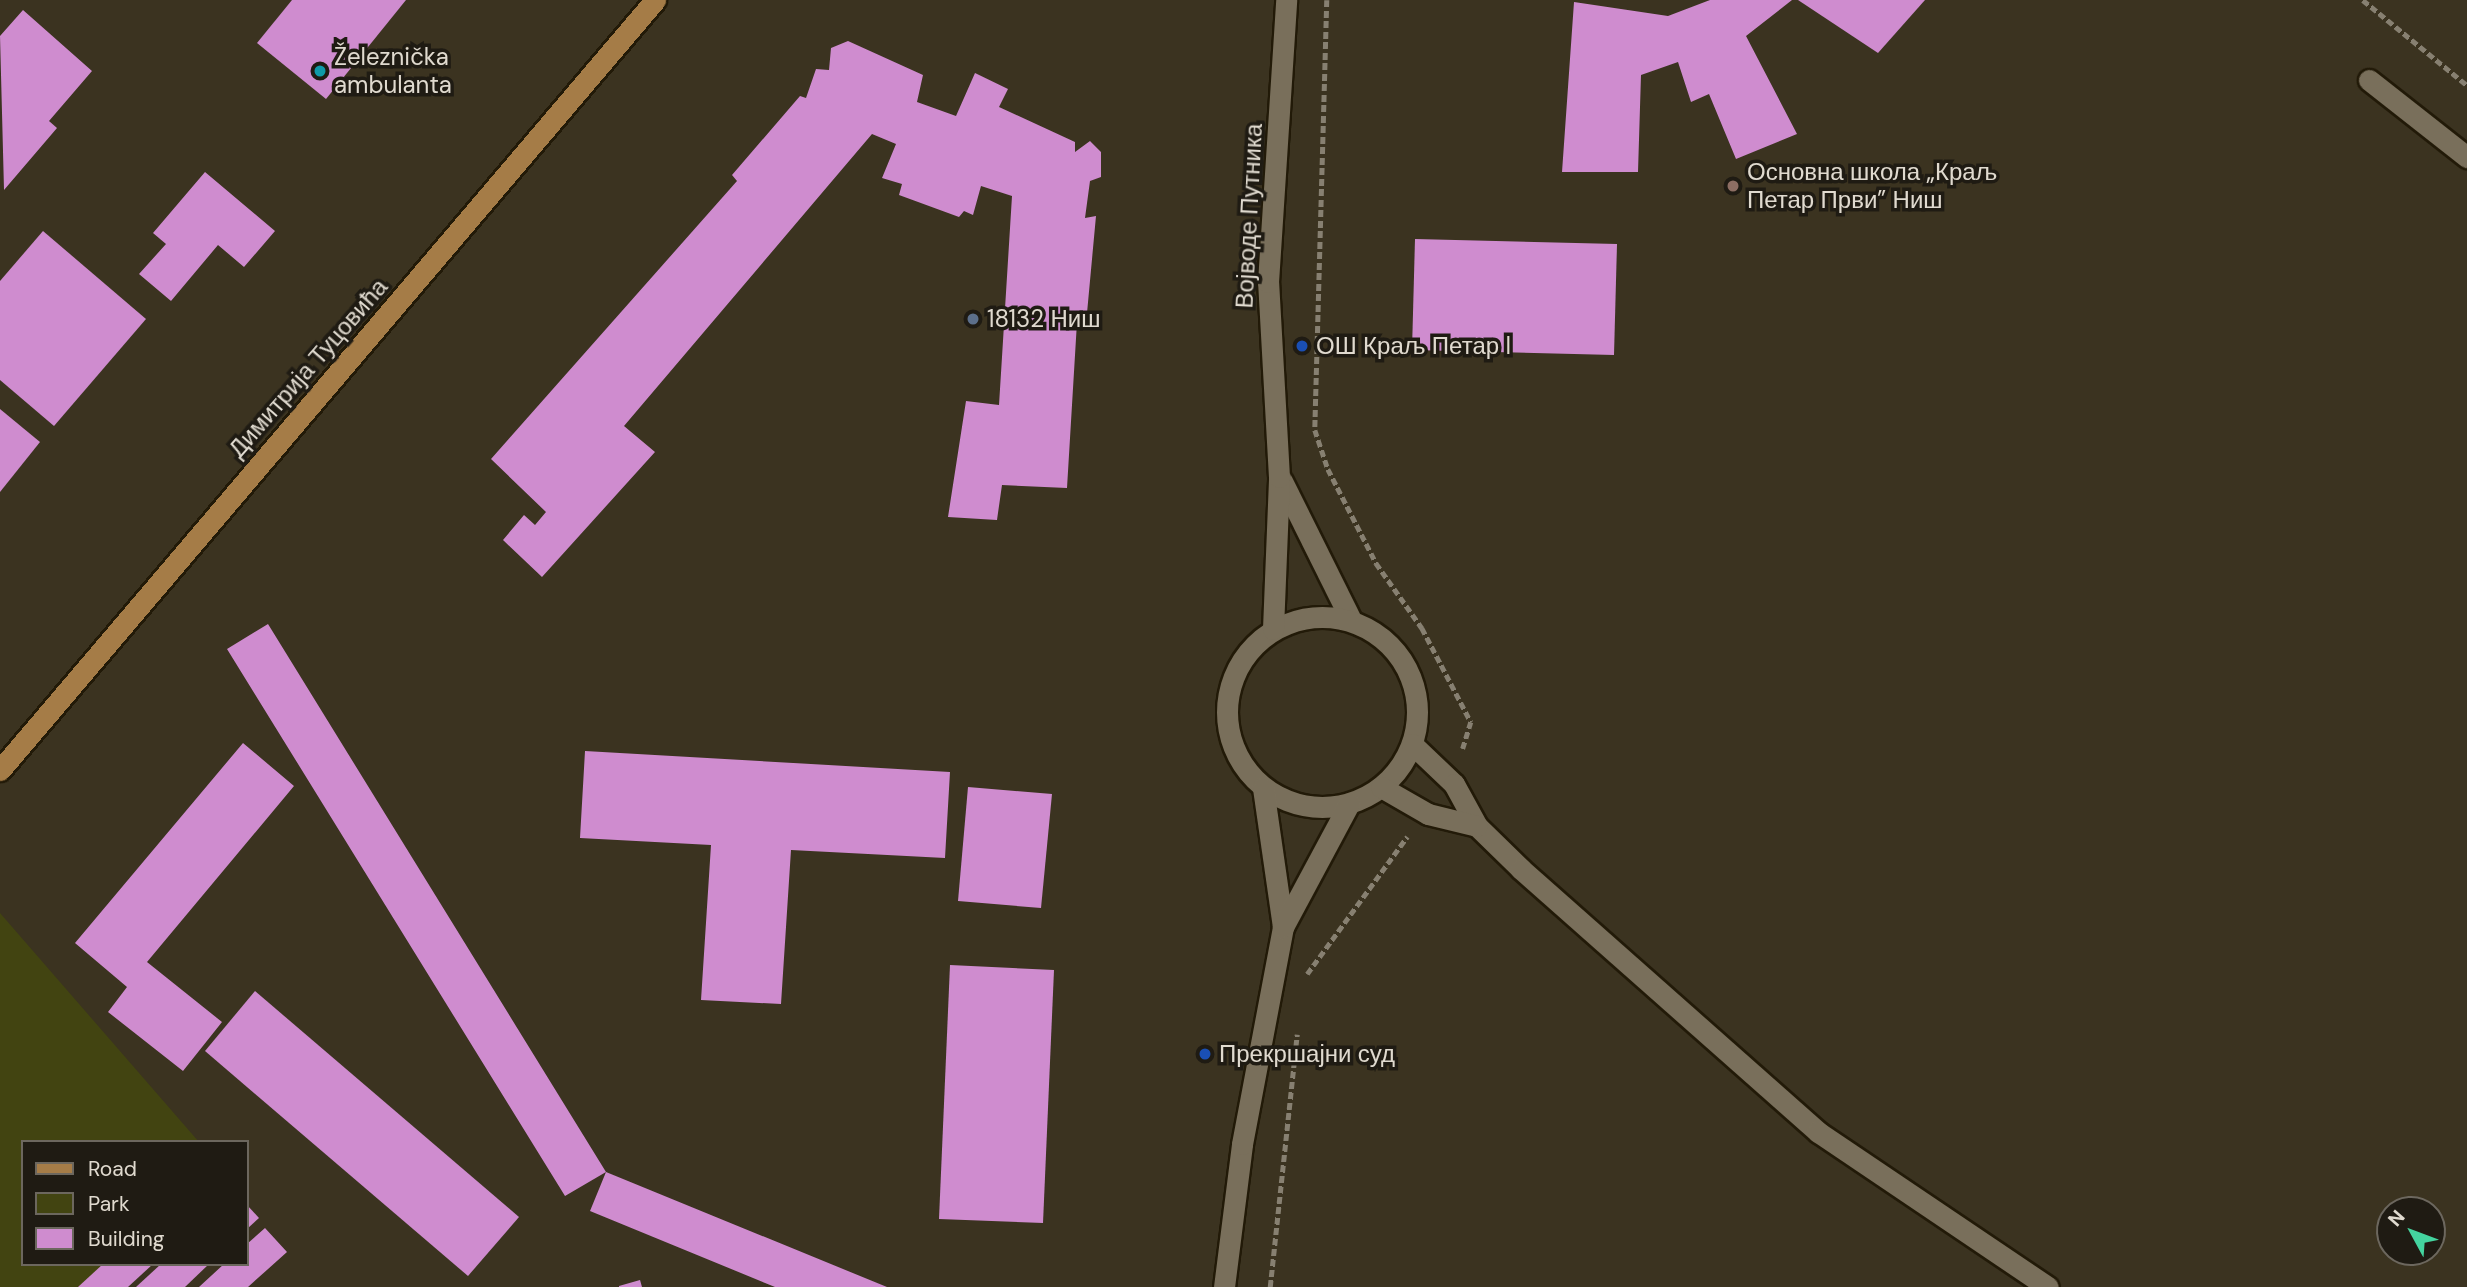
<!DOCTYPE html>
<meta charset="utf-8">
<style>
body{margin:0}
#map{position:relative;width:2467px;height:1287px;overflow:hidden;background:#3b3320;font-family:"DM Sans",sans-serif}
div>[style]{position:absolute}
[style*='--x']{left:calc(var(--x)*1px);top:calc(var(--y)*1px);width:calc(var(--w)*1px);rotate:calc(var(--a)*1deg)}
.green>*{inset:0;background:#424411}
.building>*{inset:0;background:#cf8ccf}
.path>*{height:4.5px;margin-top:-2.25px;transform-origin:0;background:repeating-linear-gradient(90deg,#878071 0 7px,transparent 0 10.5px)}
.roads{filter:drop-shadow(2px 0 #221a08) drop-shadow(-2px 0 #221a08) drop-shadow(0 2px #221a08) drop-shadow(0 -2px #221a08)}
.minor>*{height:21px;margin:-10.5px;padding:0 10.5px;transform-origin:10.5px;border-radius:10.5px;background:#796f5b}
.minor>.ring{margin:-10.5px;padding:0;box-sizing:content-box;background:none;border:21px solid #796f5b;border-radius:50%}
.major>*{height:21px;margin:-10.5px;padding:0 10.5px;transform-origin:10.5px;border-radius:10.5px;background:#a57c47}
.dots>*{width:19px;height:19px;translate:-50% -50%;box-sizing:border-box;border:4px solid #1f1b13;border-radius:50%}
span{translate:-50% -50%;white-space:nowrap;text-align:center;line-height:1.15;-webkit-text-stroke:7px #1f1b13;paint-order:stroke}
.poi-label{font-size:24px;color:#e0dacf}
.left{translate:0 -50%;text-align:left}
.street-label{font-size:24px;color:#e0dacf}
.legend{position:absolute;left:21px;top:1140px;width:228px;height:126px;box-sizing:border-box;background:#1f1b13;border:2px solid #6c675e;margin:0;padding:9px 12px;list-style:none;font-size:21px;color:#e0dacf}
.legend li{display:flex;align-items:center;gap:14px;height:35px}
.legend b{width:35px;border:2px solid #6c675e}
.north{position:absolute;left:2376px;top:1196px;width:70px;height:70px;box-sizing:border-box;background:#1f1b13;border:2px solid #6c675e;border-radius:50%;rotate:311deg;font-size:19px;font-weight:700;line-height:28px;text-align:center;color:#e0dacf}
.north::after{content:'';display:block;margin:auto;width:24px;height:32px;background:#44d49f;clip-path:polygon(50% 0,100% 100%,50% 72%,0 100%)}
</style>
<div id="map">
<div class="green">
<i style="clip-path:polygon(0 913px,199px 1142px,23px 1142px,23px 1264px,118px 1264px,93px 1287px,0 1287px)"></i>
</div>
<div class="building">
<i style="clip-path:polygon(292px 0,406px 0,326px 99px,257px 43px)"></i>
<i style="clip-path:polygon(1710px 0,1792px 0,1746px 36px,1797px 134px,1736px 159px,1709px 94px,1691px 102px,1678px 62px,1641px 75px,1638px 172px,1562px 172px,1574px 2px,1668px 16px)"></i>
<i style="clip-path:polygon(1798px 0,1925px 0,1878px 53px)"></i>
<i style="clip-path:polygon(23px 10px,92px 71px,49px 121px,57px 128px,4px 190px,0 36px)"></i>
<i style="clip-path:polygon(848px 41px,923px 75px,917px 102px,956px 116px,975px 73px,1008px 89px,999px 107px,1075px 142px,1075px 152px,1090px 141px,1101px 152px,1101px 177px,1090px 181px,1085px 218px,1096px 216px,1086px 324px,1077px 322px,1067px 488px,1002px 485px,997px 520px,948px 517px,966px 401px,999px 405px,1012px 196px,981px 186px,973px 215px,964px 211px,959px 217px,899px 195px,902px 184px,882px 178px,896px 144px,872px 134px,624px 426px,655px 452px,542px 577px,503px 540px,524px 515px,535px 525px,546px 512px,491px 459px,737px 181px,732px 175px,800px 96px,806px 98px,816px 69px,829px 70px,831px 48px)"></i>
<i style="clip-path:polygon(205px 172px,275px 231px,244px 267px,218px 245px,171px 301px,139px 274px,166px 244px,153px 233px)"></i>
<i style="clip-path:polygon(43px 231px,146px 319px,54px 426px,0 380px,0 281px)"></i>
<i style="clip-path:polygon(1415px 239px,1617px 244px,1614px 355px,1412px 350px)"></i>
<i style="clip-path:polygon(0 409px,40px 442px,0 492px)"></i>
<i style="clip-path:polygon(268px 624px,606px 1172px,887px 1287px,775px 1287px,590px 1211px,606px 1172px,565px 1196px,227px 649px)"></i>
<i style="clip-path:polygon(243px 743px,294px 786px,147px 962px,222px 1022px,183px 1071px,108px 1012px,127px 987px,75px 943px)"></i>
<i style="clip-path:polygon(585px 751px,950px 772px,945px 858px,791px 850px,781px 1004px,701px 1000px,711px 845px,580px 838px)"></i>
<i style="clip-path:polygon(968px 787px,1052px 794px,1041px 908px,958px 901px)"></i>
<i style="clip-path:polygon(950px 965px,1054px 970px,1043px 1223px,939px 1219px)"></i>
<i style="clip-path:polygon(255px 991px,519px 1217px,468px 1276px,205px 1051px)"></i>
<i style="clip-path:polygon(247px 1205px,259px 1218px,247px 1229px)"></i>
<i style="clip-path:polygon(265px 1228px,287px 1252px,248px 1287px,199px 1287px,224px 1264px,247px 1264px,247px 1244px)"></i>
<i style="clip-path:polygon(103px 1264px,153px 1264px,128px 1287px,78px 1287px)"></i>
<i style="clip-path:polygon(161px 1264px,209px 1264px,185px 1287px,136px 1287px)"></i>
<i style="clip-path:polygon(640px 1280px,642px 1287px,619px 1287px,619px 1286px)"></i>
</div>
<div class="path">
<i style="--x:1327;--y:0;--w:430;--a:91.6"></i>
<i style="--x:1315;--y:430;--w:41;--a:71.6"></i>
<i style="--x:1328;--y:469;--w:106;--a:62.9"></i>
<i style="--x:1376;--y:563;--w:80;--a:54.7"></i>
<i style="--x:1422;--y:628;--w:106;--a:62.5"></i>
<i style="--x:1471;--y:722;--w:28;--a:107"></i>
<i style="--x:2363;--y:0;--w:134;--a:39.3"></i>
<i style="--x:1307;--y:974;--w:170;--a:-53.9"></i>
<i style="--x:1270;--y:1287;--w:254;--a:-83.9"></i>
</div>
<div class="roads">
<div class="minor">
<i style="--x:2369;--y:80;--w:125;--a:38.2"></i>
<i style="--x:1282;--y:481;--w:155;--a:63.6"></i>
<i class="ring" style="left:1227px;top:617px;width:169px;height:169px"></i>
<i style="--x:1273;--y:629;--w:152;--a:-87.7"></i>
<i style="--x:1279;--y:477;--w:195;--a:-93.2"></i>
<i style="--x:1268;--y:282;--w:283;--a:-86.3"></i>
<i style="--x:1412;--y:744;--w:58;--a:43.6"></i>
<i style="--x:1454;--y:784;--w:48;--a:61.3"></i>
<i style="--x:1477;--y:826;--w:62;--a:44.3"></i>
<i style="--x:1521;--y:869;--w:397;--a:41.5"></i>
<i style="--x:1818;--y:1132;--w:277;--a:34"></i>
<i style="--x:1381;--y:787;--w:54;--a:29.9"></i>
<i style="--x:1428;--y:814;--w:50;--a:13.8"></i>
<i style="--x:1263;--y:788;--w:140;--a:81.8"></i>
<i style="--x:1224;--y:1287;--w:144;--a:-82.8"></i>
<i style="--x:1242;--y:1144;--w:221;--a:-79.3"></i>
<i style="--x:1283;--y:927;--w:140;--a:-61.8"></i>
</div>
<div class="major">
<i style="--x:0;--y:770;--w:1011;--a:-49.61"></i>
</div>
</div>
<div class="dots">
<i style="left:320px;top:71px;background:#0f9aa8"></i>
<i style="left:1733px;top:186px;background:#8d6e63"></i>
<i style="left:973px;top:319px;background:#5c6f8a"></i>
<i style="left:1302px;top:346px;background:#1a4fb4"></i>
<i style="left:1205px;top:1054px;background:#1a4fb4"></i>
</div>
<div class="poi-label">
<span class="left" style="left:334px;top:71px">Železnička<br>ambulanta</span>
<span class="left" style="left:1747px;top:186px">Основна школа „Краљ<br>Петар Први” Ниш</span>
<span class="left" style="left:987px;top:319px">18132 Ниш</span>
<span class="left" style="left:1316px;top:346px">ОШ Краљ Петар I</span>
<span class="left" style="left:1219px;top:1054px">Прекршајни суд</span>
</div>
<div class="street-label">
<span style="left:1249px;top:216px;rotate:-87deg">Војводе Путника</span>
<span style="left:308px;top:368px;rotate:-49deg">Димитрија Туцовића</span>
</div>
<ul class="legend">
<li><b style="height:9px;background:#a57c47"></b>Road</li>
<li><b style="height:19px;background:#424411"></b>Park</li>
<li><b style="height:19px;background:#cf8ccf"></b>Building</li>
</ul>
<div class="north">N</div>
</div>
